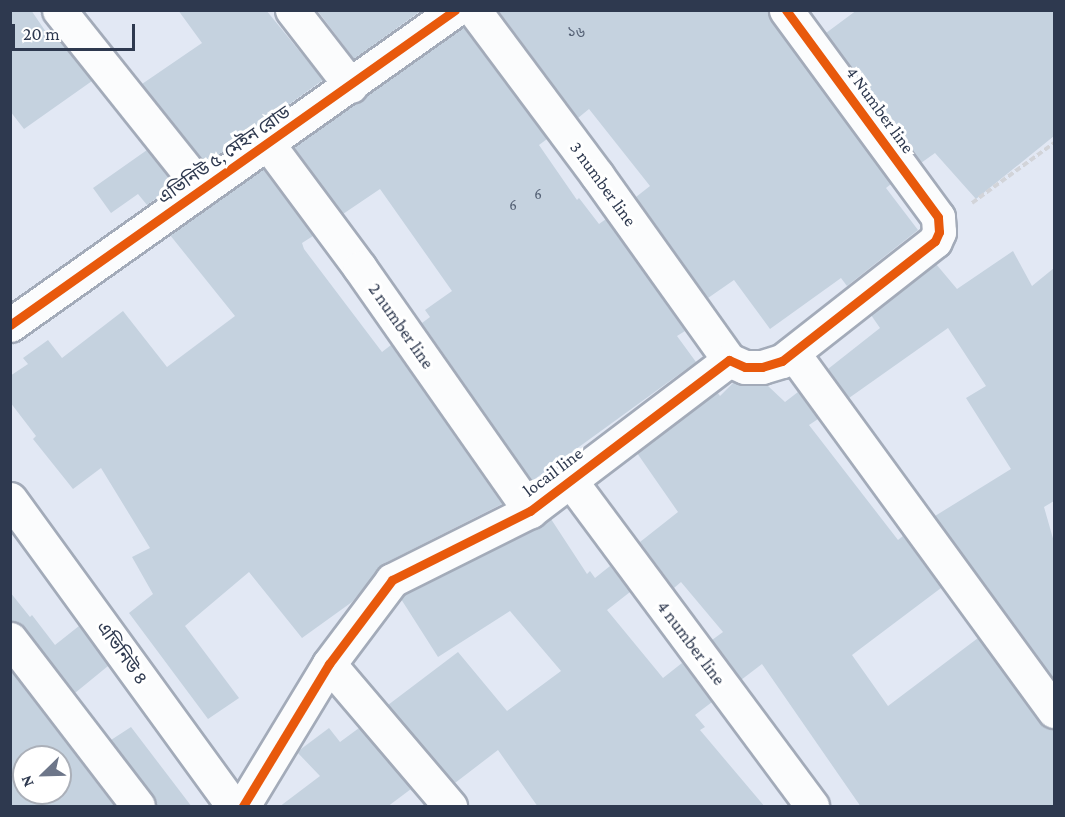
<!DOCTYPE html>
<meta charset="utf-8">
<style>
body{margin:0}
#map{position:relative;width:1065px;height:817px;overflow:hidden;background:#e2e8f4;font-family:"Crimson Pro","Noto Sans Bengali",serif}
div>[style]{position:absolute}
[style*='--x']{left:calc(var(--x)*1px);top:calc(var(--y)*1px);width:calc(var(--w)*1px);rotate:calc(var(--a)*1deg)}
.building>*{inset:0;background:#c5d2df}
.path>*{height:4px;margin-top:-2px;transform-origin:0;background:repeating-linear-gradient(90deg,#d2d4d9 0 6px,transparent 0 9px)}
.roads{filter:drop-shadow(2px 0 #a3abb9) drop-shadow(-2px 0 #a3abb9) drop-shadow(0 2px #a3abb9) drop-shadow(0 -2px #a3abb9)}
.minor>*{height:33px;margin:-16.5px;padding:0 16.5px;transform-origin:16.5px;border-radius:16.5px;background:#fbfcfd}
.tertiary>*{height:33px;margin:-16.5px;padding:0 16.5px;transform-origin:16.5px;border-radius:16.5px;background:#fbfcfd}
.cycleway>*{height:9px;margin:-4.5px;padding:0 4.5px;transform-origin:4.5px;border-radius:4.5px;background:#e8590c}
span{translate:-50% -50%;white-space:nowrap;text-align:center;line-height:1.15;-webkit-text-stroke:6px #fff;paint-order:stroke}
.number-label{font-size:15px;color:#546074}
.number-label span{-webkit-text-stroke-width:0}
.street-label{font-size:18px;color:#2e394f}
.frame{position:absolute;inset:0;border:12px solid #2e394f;pointer-events:none}
.north{position:absolute;left:12px;top:745px;width:60px;height:60px;box-sizing:border-box;background:#fff;border:2px solid #abb0b9;border-radius:50%;rotate:247deg;font-size:16px;font-weight:700;line-height:24px;text-align:center;color:#2e394f}
.north::after{content:'';display:block;margin:auto;width:21px;height:27px;background:#6d7689;clip-path:polygon(50% 0,100% 100%,50% 72%,0 100%)}
.scale{position:absolute;left:12px;top:24px;width:123px;height:27px;box-sizing:border-box;border:3px solid #2e394f;border-top:0;padding-left:8px;font-size:18px;line-height:21px;white-space:nowrap;color:#2e394f;-webkit-text-stroke:4px #fff;paint-order:stroke}
</style>
<div id="map">
<div class="building">
<i style="clip-path:polygon(10px 10px,31px 10px,50px 38px,55px 34px,92px 81px,24px 129px,10px 111px)"></i>
<i style="clip-path:polygon(178px 10px,266px 10px,323px 80px,206px 164px,142px 84px,202px 43px)"></i>
<i style="clip-path:polygon(317px 10px,422px 10px,354px 59px)"></i>
<i style="clip-path:polygon(498px 10px,768px 10px,771px 21px,891px 184px,886px 188px,918px 230px,847px 286px,841px 278px,770px 329px,734px 280px,708px 298px,636px 197px,650px 186px,589px 109px,578px 118px)"></i>
<i style="clip-path:polygon(857px 10px,1054px 10px,1054px 136px,976px 199px,935px 153px,921px 163px,826px 33px)"></i>
<i style="clip-path:polygon(463px 27px,547px 139px,539px 145px,577px 200px,579px 198px,599px 224px,606px 219px,685px 331px,677px 336px,696px 362px,532px 481px,422px 323px,430px 317px,425px 310px,452px 291px,380px 189px,343px 214px,294px 147px)"></i>
<i style="clip-path:polygon(147px 150px,175px 185px,147px 205px,138px 194px,111px 213px,93px 188px)"></i>
<i style="clip-path:polygon(263px 169px,313px 236px,302px 243px,304px 249px,382px 352px,391px 345px,502px 504px,383px 564px,352px 602px,302px 638px,249px 572px,185px 626px,239px 698px,208px 719px,129px 613px,153px 594px,132px 557px,150px 548px,101px 468px,73px 489px,33px 439px,36px 436px,10px 402px,10px 376px,28px 364px,23px 358px,48px 340px,62px 358px,123px 311px,167px 367px,235px 316px,170px 235px)"></i>
<i style="clip-path:polygon(1013px 251px,1032px 286px,1054px 268px,1054px 501px,1044px 507px,1054px 542px,1054px 680px,935px 516px,1011px 469px,966px 398px,986px 386px,948px 328px,849px 398px,828px 369px,880px 328px,871px 315px,936px 264px,957px 289px)"></i>
<i style="clip-path:polygon(734px 382px,745px 386px,767px 385px,785px 402px,798px 392px,818px 419px,809px 425px,898px 540px,903px 536px,941px 588px,852px 655px,888px 706px,978px 638px,1039px 722px,1046px 728px,1054px 729px,1054px 807px,861px 807px,762px 664px,741px 680px,712px 640px,723px 632px,681px 582px,674px 588px,640px 542px,678px 512px,637px 453px,717px 392px,720px 396px)"></i>
<i style="clip-path:polygon(551px 519px,587px 574px,590px 571px,595px 578px,610px 566px,630px 592px,607px 610px,663px 678px,682px 663px,712px 702px,695px 715px,705px 727px,700px 730px,765px 807px,538px 807px,498px 750px,455px 783px,388px 705px,458px 652px,507px 711px,561px 671px,510px 611px,438px 657px,401px 599px,404px 595px,538px 528px)"></i>
<i style="clip-path:polygon(10px 592px,30px 617px,32px 615px,55px 645px,79px 626px,108px 666px,75px 693px,25px 628px,10px 621px)"></i>
<i style="clip-path:polygon(evenodd,10px 670px,115px 807px,10px 807px,10px 670px,24px 757px,60px 757px,60px 793px,24px 793px,24px 757px)"></i>
<i style="clip-path:polygon(131px 727px,192px 807px,156px 807px,153px 795px,111px 740px)"></i>
<i style="clip-path:polygon(329px 728px,340px 742px,359px 728px,411px 789px,387px 807px,279px 807px,320px 776px,297px 752px)"></i>
</div>
<div class="path">
<i style="--x:972;--y:203;--w:102;--a:-36.2"></i>
</div>
<div class="roads">
<div class="minor">
<i style="--x:59;--y:10;--w:229;--a:51.4"></i>
<i style="--x:292;--y:10;--w:96;--a:52.2"></i>
<i style="--x:474;--y:10;--w:206;--a:53.3"></i>
<i style="--x:597;--y:175;--w:227;--a:54.5"></i>
<i style="--x:268;--y:144;--w:154;--a:53.4"></i>
<i style="--x:360;--y:268;--w:297;--a:55"></i>
<i style="--x:10;--y:325;--w:545;--a:-35.29"></i>
<i style="--x:793;--y:353;--w:443;--a:53.9"></i>
<i style="--x:570;--y:480;--w:406;--a:53.4"></i>
<i style="--x:10;--y:639;--w:210;--a:52.5"></i>
<i style="--x:329;--y:664;--w:187;--a:49.6"></i>
<i style="--x:243;--y:806;--w:166;--a:-58.8"></i>
<i style="--x:329;--y:664;--w:105;--a:-53.1"></i>
<i style="--x:392;--y:580;--w:154;--a:-26.6"></i>
<i style="--x:530;--y:511;--w:250;--a:-37.2"></i>
<i style="--x:729;--y:360;--w:17;--a:24"></i>
<i style="--x:745;--y:367;--w:17;--a:0"></i>
<i style="--x:762;--y:367;--w:21;--a:-17"></i>
<i style="--x:782;--y:361;--w:194;--a:-38.1"></i>
<i style="--x:935;--y:241;--w:10;--a:-66"></i>
<i style="--x:939;--y:232;--w:15;--a:-94"></i>
<i style="--x:938;--y:217;--w:257;--a:-126.3"></i>
</div>
<div class="tertiary">
<i style="--x:10;--y:499;--w:379;--a:54"></i>
</div>
</div>
<div class="cycleway">
<i style="--x:10;--y:325;--w:545;--a:-35.29"></i>
<i style="--x:243;--y:806;--w:166;--a:-58.8"></i>
<i style="--x:329;--y:664;--w:105;--a:-53.1"></i>
<i style="--x:392;--y:580;--w:154;--a:-26.6"></i>
<i style="--x:530;--y:511;--w:250;--a:-37.2"></i>
<i style="--x:729;--y:360;--w:17;--a:24"></i>
<i style="--x:745;--y:367;--w:17;--a:0"></i>
<i style="--x:762;--y:367;--w:21;--a:-17"></i>
<i style="--x:782;--y:361;--w:194;--a:-38.1"></i>
<i style="--x:935;--y:241;--w:10;--a:-66"></i>
<i style="--x:939;--y:232;--w:15;--a:-94"></i>
<i style="--x:938;--y:217;--w:257;--a:-126.3"></i>
</div>
<div class="number-label">
<span style="left:576px;top:33px">১৬</span>
<span style="left:538px;top:195px">6</span>
<span style="left:513px;top:206px">6</span>
</div>
<div class="street-label">
<span style="left:880px;top:110px;rotate:54deg">4 Number line</span>
<span style="left:224px;top:155px;rotate:-35deg">এভিনিউ ৫, মেইন রোড</span>
<span style="left:603px;top:184px;rotate:54deg">3 number line</span>
<span style="left:401px;top:326px;rotate:55deg">2 number line</span>
<span style="left:553px;top:472px;rotate:-37deg">locail line</span>
<span style="left:691px;top:643px;rotate:53deg">4 number line</span>
<span style="left:122px;top:653px;rotate:54deg">এভিনিউ ৪</span>
</div>
<div class="frame"></div>
<div class="north">N</div>
<div class="scale">20 m</div>
</div>
